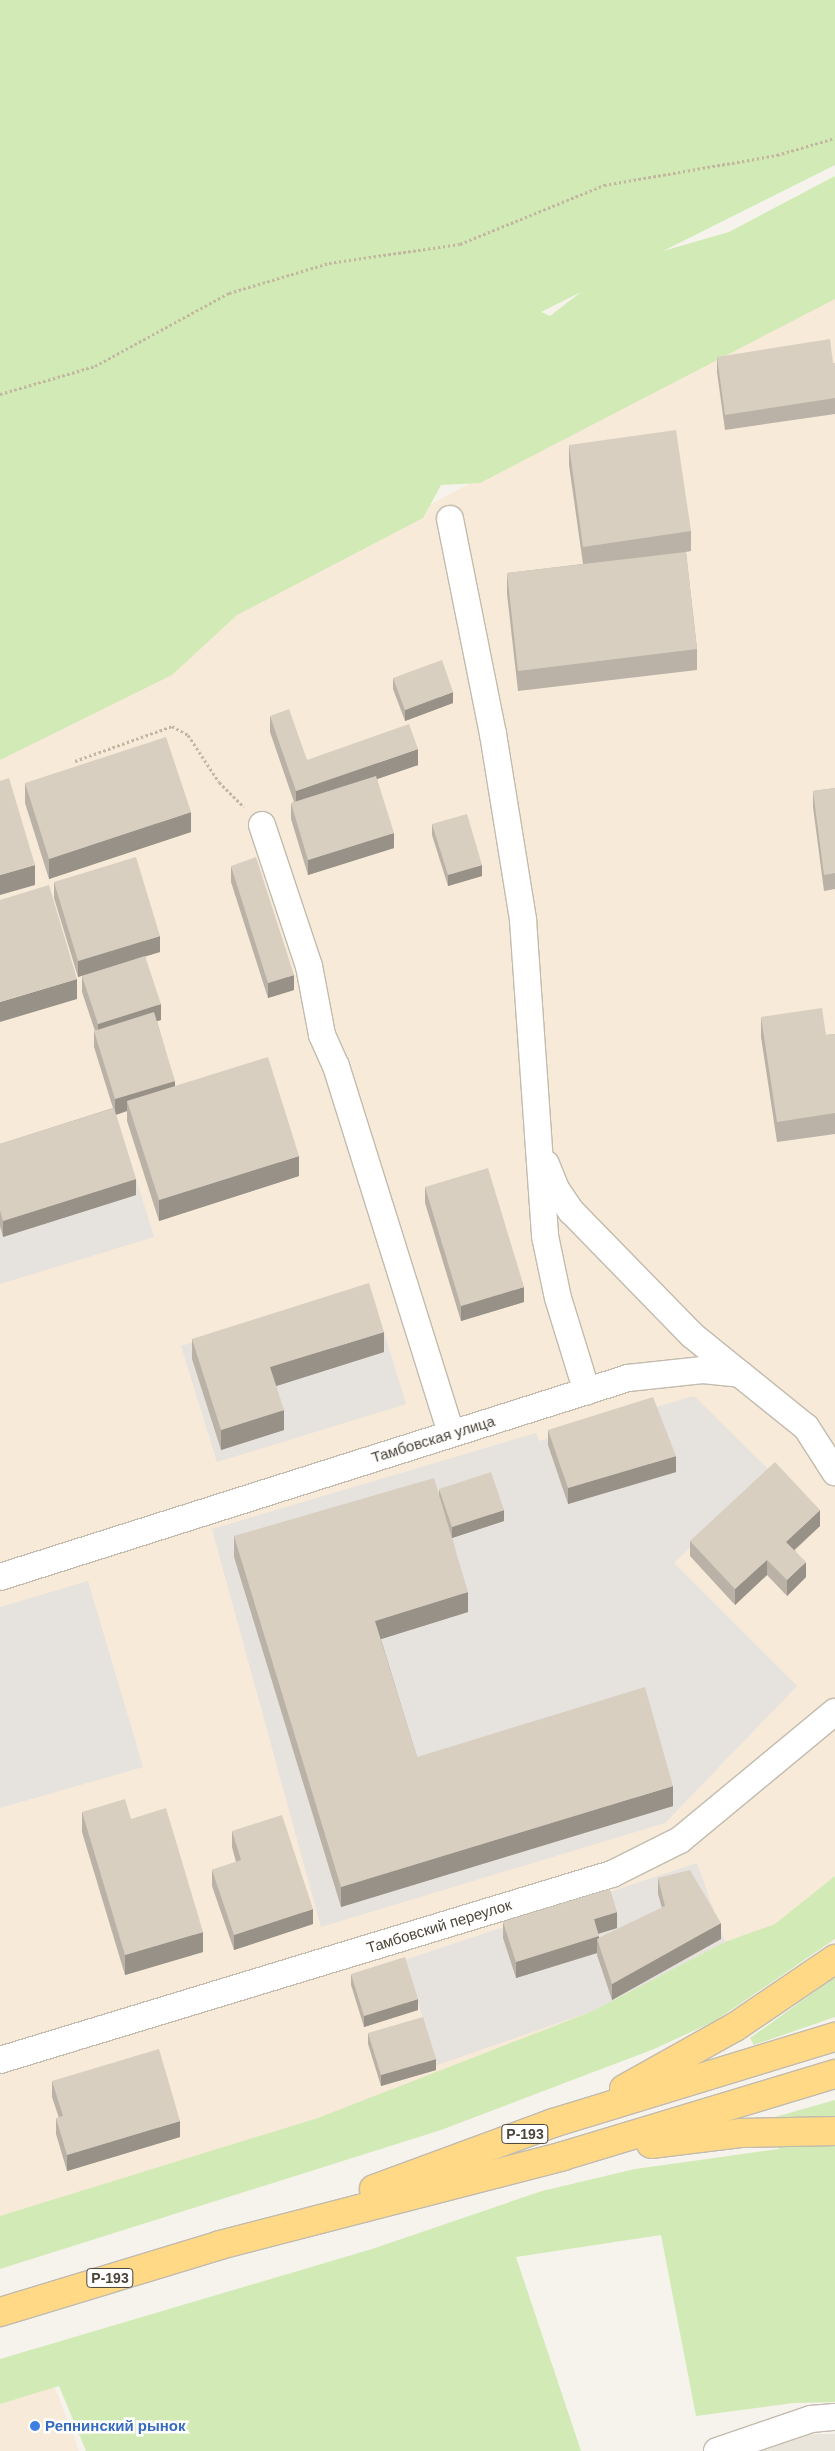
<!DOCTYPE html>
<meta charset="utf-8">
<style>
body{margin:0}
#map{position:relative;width:835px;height:2451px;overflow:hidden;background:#f6f3ec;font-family:Arial,sans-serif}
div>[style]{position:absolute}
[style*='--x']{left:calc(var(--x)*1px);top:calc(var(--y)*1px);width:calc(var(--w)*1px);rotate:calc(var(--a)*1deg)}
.residential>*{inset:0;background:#eae5da}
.commercial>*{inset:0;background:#f7ead8}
.industrial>*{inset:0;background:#e6e2dd}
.green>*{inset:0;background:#d2eab5}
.path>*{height:3px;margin-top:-1.5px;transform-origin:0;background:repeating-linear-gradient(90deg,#c4b79f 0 2.5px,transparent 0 5px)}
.roads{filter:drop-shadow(1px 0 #c2bbae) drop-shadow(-1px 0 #c2bbae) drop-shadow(0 1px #c2bbae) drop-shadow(0 -1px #c2bbae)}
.minor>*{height:26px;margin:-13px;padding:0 13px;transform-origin:13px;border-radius:13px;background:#fff}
.trunk>*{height:28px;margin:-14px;padding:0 14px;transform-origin:14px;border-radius:14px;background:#ffd985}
.wall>*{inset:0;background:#bab2a6}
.shaded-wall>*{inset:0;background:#979187}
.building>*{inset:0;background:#d8cfc1}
.dots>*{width:14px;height:14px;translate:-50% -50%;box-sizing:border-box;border:2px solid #fff;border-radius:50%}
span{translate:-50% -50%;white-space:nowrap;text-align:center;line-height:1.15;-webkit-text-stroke:5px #fff;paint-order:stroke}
.shield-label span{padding:1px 4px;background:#fff;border:1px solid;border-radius:4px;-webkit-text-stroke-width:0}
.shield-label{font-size:14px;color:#4b4439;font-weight:700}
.street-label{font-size:15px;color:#4b4439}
.shop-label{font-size:15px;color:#366cbe;font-weight:700}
.left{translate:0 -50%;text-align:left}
</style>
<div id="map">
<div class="residential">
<i style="clip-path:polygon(812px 2434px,835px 2434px,835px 2451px,761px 2451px)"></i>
</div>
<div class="commercial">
<i style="clip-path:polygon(835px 287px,835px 1882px,777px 1940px,0 2265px,0 736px)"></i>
<i style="clip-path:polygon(54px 2385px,79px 2451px,0 2451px,0 2401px)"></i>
</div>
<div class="industrial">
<i style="clip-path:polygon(118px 1120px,154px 1237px,0 1284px,0 1157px)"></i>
<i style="clip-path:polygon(370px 1287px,406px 1404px,217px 1462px,181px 1346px)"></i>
<i style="clip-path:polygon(694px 1396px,769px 1470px,674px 1563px,797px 1686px,665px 1823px,321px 1927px,212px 1529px,536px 1433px,539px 1441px)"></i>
<i style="clip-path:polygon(88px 1581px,143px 1767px,0 1808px,0 1607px)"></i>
<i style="clip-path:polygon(697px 1863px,725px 1942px,593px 2011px,437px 2065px,405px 1960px)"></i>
</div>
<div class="green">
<i style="clip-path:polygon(evenodd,0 0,835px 0,835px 165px,663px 251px,729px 232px,835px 176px,835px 299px,480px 483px,441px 485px,423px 518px,237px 615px,172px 675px,0 760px,0 0,581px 292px,550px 316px,541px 312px,581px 292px)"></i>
<i style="clip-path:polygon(835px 1876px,835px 1939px,715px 2021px,654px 2049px,441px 2130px,0 2269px,0 2216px,318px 2118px,593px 2011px,725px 1942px,775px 1924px)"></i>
<i style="clip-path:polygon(835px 1977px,835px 2017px,754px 2045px,750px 2038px)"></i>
<i style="clip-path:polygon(835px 2100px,835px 2402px,793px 2403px,696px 2416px,661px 2235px,516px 2257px,581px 2451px,86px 2451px,59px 2386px,0 2404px,0 2359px,372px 2249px,542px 2191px,635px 2169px,779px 2149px,775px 2117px)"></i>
</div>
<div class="path">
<i style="--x:0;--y:394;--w:99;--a:-16.4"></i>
<i style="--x:95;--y:366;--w:153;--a:-28.6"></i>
<i style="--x:229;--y:293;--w:104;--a:-16.7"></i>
<i style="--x:329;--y:263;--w:132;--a:-8.3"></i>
<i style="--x:460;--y:244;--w:156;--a:-22.3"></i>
<i style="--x:604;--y:185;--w:176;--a:-9.8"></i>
<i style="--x:777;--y:155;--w:60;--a:-16.3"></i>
<i style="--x:75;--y:761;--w:103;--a:-19.8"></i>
<i style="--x:172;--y:726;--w:18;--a:29"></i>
<i style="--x:188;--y:735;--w:56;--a:56.6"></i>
<i style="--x:219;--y:782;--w:35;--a:45"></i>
</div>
<div class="roads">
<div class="minor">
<i style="--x:450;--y:519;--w:219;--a:78.7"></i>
<i style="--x:493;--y:734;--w:188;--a:80.8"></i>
<i style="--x:523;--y:920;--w:317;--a:86"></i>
<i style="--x:545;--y:1236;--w:63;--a:78.2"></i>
<i style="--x:558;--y:1298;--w:98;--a:72.9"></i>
<i style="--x:262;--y:825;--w:149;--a:71.6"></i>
<i style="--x:309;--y:966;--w:70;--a:79.3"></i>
<i style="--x:322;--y:1035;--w:34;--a:66"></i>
<i style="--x:336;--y:1066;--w:384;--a:72.6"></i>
<i style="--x:546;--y:1164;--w:27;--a:68"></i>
<i style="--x:556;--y:1189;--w:27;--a:56"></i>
<i style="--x:571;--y:1211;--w:173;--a:45.7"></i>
<i style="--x:692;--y:1335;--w:62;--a:39.1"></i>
<i style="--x:0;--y:1577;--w:659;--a:-17.58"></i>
<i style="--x:628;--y:1378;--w:75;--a:-6.1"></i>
<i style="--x:703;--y:1370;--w:37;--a:6"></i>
<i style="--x:740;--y:1374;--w:85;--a:38.8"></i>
<i style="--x:806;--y:1427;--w:54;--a:57.2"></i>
<i style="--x:0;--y:2060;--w:640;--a:-16.91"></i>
<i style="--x:612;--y:1874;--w:76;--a:-26.6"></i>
<i style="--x:680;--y:1840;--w:201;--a:-39.6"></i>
<i style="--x:717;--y:2451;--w:99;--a:-18.8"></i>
<i style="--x:811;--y:2419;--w:24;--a:-5"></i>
</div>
<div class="trunk">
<i style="--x:624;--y:2089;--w:127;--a:-29.2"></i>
<i style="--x:735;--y:2027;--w:121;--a:-34.2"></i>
<i style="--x:651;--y:2144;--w:92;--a:-6.9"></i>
<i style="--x:742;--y:2133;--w:93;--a:-1.2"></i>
<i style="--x:374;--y:2189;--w:191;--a:-20.2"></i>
<i style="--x:553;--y:2123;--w:295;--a:-17"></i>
<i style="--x:0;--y:2312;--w:230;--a:-16.9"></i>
<i style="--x:220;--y:2245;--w:354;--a:-14.5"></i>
<i style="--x:563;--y:2156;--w:284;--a:-16.8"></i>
</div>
</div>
<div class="wall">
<i style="clip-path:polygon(717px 357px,835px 363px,835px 414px,725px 430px,717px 372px)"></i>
<i style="clip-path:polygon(569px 445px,691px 531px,691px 551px,686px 552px,697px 649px,697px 670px,518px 691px,507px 594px,507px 573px,583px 564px,569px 465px)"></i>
<i style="clip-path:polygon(393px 678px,453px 703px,405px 721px,393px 689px)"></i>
<i style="clip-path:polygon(270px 716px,307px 760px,418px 765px,377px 779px,394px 848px,308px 875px,291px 819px,291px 803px,294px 802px,270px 732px)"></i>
<i style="clip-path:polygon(25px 783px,191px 832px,49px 879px,25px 803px)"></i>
<i style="clip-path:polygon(835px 788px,835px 889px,824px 891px,813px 807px,813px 791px)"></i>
<i style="clip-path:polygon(432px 824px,482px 876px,448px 886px,432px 835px)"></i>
<i style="clip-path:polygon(231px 866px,294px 990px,268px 998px,231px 882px)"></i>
<i style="clip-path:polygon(54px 882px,160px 952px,145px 956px,161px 1020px,157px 1021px,175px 1086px,299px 1176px,159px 1221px,127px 1121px,127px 1111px,116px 1115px,136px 1195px,3px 1237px,0 1226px,0 1144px,113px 1108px,94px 1047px,94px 1031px,95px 1031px,82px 992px,82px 976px,112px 966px,78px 977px,54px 898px)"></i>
<i style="clip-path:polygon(761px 1017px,826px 1035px,835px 1034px,835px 1134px,777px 1142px,761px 1037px)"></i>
<i style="clip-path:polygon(425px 1187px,524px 1302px,461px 1321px,425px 1203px)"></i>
<i style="clip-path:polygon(192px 1339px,384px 1352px,276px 1386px,284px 1430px,221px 1450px,192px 1359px)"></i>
<i style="clip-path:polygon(548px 1430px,676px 1472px,568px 1504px,548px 1445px)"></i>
<i style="clip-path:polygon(439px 1489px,504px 1521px,452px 1538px,468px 1612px,381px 1639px,417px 1757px,673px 1806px,341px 1907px,234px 1557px,234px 1536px,439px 1495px)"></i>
<i style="clip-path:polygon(820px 1526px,795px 1550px,806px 1577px,787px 1596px,767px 1575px,735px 1605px,690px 1556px,690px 1541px)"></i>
<i style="clip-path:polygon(82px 1812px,131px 1819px,203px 1952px,125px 1975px,82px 1832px)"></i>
<i style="clip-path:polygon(232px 1831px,313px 1924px,234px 1950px,212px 1886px,212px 1870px,236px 1862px,232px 1847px)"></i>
<i style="clip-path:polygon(658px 1878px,721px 1939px,612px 2000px,597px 1955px,597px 1953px,516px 1978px,503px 1938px,503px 1922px,617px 1928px,598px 1934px,599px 1938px,662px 1908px,658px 1894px)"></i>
<i style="clip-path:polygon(351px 1974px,418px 2010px,364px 2027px,351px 1985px)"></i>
<i style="clip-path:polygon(368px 2033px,436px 2070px,381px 2086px,368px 2044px)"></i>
<i style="clip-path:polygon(52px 2081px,180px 2137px,67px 2171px,56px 2134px,56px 2118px,59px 2118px,52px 2097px)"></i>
</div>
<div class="shaded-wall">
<i style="clip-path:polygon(453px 692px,453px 703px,405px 721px,405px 710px)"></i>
<i style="clip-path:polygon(418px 749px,418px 765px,296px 807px,296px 791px)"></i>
<i style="clip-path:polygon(191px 812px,191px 832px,49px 879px,49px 859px)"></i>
<i style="clip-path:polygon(394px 833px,394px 848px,308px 875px,308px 860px)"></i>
<i style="clip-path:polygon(35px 865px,35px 885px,0 895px,0 875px)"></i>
<i style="clip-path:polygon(482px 865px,482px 876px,448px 886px,448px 875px)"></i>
<i style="clip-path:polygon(160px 936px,160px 952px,78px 977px,78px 961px)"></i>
<i style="clip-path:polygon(294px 975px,294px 990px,268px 998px,268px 983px)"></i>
<i style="clip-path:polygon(77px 979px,77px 999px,0 1022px,0 1002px)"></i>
<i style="clip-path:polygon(161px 1004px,161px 1020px,98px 1040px,98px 1024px)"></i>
<i style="clip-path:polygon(175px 1081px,175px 1096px,127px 1101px,127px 1111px,115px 1115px,115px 1099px)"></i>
<i style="clip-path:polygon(299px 1156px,299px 1176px,159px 1221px,159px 1200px)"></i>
<i style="clip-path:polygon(136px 1179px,136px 1195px,3px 1237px,3px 1221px)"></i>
<i style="clip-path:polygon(524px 1287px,524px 1302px,461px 1321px,461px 1306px)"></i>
<i style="clip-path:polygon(384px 1332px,384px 1352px,270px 1388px,270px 1367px)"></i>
<i style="clip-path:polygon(284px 1410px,284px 1430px,221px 1450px,221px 1430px)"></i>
<i style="clip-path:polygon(676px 1456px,676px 1472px,568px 1504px,568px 1488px)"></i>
<i style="clip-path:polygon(504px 1510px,504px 1521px,452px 1538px,452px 1527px)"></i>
<i style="clip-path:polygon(820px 1510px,820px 1526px,786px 1557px,786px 1542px)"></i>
<i style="clip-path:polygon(767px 1560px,767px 1575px,735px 1605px,735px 1589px)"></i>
<i style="clip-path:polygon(806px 1562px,806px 1577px,787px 1596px,787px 1580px)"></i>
<i style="clip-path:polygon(468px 1592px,468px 1612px,375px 1641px,375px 1621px)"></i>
<i style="clip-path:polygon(673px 1786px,673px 1806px,341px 1907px,341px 1887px)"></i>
<i style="clip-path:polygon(313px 1909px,313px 1924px,234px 1950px,234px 1935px)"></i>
<i style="clip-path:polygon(617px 1912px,617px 1928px,594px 1935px,594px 1919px)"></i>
<i style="clip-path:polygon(721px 1923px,721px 1939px,612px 2000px,612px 1984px)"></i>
<i style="clip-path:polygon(203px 1932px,203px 1952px,125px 1975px,125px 1955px)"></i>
<i style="clip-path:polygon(599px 1936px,599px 1946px,597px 1939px,597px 1953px,516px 1978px,516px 1962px)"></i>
<i style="clip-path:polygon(418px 1999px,418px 2010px,364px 2027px,364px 2016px)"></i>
<i style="clip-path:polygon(436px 2059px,436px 2070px,381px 2086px,381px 2075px)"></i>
<i style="clip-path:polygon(180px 2121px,180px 2137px,67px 2171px,67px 2155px)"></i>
</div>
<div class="building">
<i style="clip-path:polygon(830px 339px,833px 363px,835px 363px,835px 398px,725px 415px,717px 357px)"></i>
<i style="clip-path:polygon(676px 430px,691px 531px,583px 547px,569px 445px)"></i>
<i style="clip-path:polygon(686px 552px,697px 649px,518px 671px,507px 573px)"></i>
<i style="clip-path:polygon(442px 660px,453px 692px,405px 710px,393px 678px)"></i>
<i style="clip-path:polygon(289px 709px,307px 760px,409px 724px,418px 749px,296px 791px,270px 716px)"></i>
<i style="clip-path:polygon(166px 737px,191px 812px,49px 859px,25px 783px)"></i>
<i style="clip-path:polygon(376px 776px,394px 833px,308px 860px,291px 803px)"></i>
<i style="clip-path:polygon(9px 778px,35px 865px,0 875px,0 781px)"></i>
<i style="clip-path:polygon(835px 788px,835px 873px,824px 875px,813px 791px)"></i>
<i style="clip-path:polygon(467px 814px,482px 865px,448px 875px,432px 824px)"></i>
<i style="clip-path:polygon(136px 857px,160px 936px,78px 961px,54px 882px)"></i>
<i style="clip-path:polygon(256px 857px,294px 975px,268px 983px,231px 866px)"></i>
<i style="clip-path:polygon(49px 885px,77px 979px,0 1002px,0 900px)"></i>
<i style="clip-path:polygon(145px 956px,161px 1004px,98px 1024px,82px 976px)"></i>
<i style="clip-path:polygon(822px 1008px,826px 1035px,835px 1034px,835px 1113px,777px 1122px,761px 1017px)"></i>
<i style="clip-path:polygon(154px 1012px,175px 1081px,115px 1099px,94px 1031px)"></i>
<i style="clip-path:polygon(268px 1057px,299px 1156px,159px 1200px,127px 1101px)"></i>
<i style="clip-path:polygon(114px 1108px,136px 1179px,3px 1221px,0 1210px,0 1144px)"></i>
<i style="clip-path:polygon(488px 1168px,524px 1287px,461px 1306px,425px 1187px)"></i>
<i style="clip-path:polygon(369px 1283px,384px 1332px,270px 1367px,284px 1410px,221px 1430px,192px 1339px)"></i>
<i style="clip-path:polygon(653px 1397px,676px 1456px,568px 1488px,548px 1430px)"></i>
<i style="clip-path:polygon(775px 1462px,820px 1510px,786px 1542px,806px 1562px,787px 1580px,767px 1560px,735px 1589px,690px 1541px)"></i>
<i style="clip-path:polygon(491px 1472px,504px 1510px,452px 1527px,439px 1489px)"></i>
<i style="clip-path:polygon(434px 1478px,468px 1592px,375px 1621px,417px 1757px,645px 1687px,673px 1786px,341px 1887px,234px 1536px)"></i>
<i style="clip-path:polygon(125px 1799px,131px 1819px,166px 1808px,203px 1932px,125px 1955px,82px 1812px)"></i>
<i style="clip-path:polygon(282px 1815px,313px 1909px,234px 1935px,212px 1870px,241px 1860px,232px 1831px)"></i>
<i style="clip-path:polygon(690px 1870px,721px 1923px,612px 1984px,597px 1939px,665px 1906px,658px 1878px)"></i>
<i style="clip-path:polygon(610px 1889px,617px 1912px,594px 1919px,599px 1936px,516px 1962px,503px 1922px)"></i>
<i style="clip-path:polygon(405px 1957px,418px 1999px,364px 2016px,351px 1974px)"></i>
<i style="clip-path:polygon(423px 2017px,436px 2059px,381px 2075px,368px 2033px)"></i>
<i style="clip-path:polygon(159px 2049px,180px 2121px,67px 2155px,56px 2118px,63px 2116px,52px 2081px)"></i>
</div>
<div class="dots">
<i style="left:35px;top:2426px;background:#3f7fe0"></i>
</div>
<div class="shield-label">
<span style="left:525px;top:2134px">Р-193</span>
<span style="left:110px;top:2278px">Р-193</span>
</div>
<div class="street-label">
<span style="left:433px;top:1439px;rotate:-17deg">Тамбовская улица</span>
<span style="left:439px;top:1926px;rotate:-17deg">Тамбовский переулок</span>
</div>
<div class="shop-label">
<span class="left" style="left:45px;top:2426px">Репнинский рынок</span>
</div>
</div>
